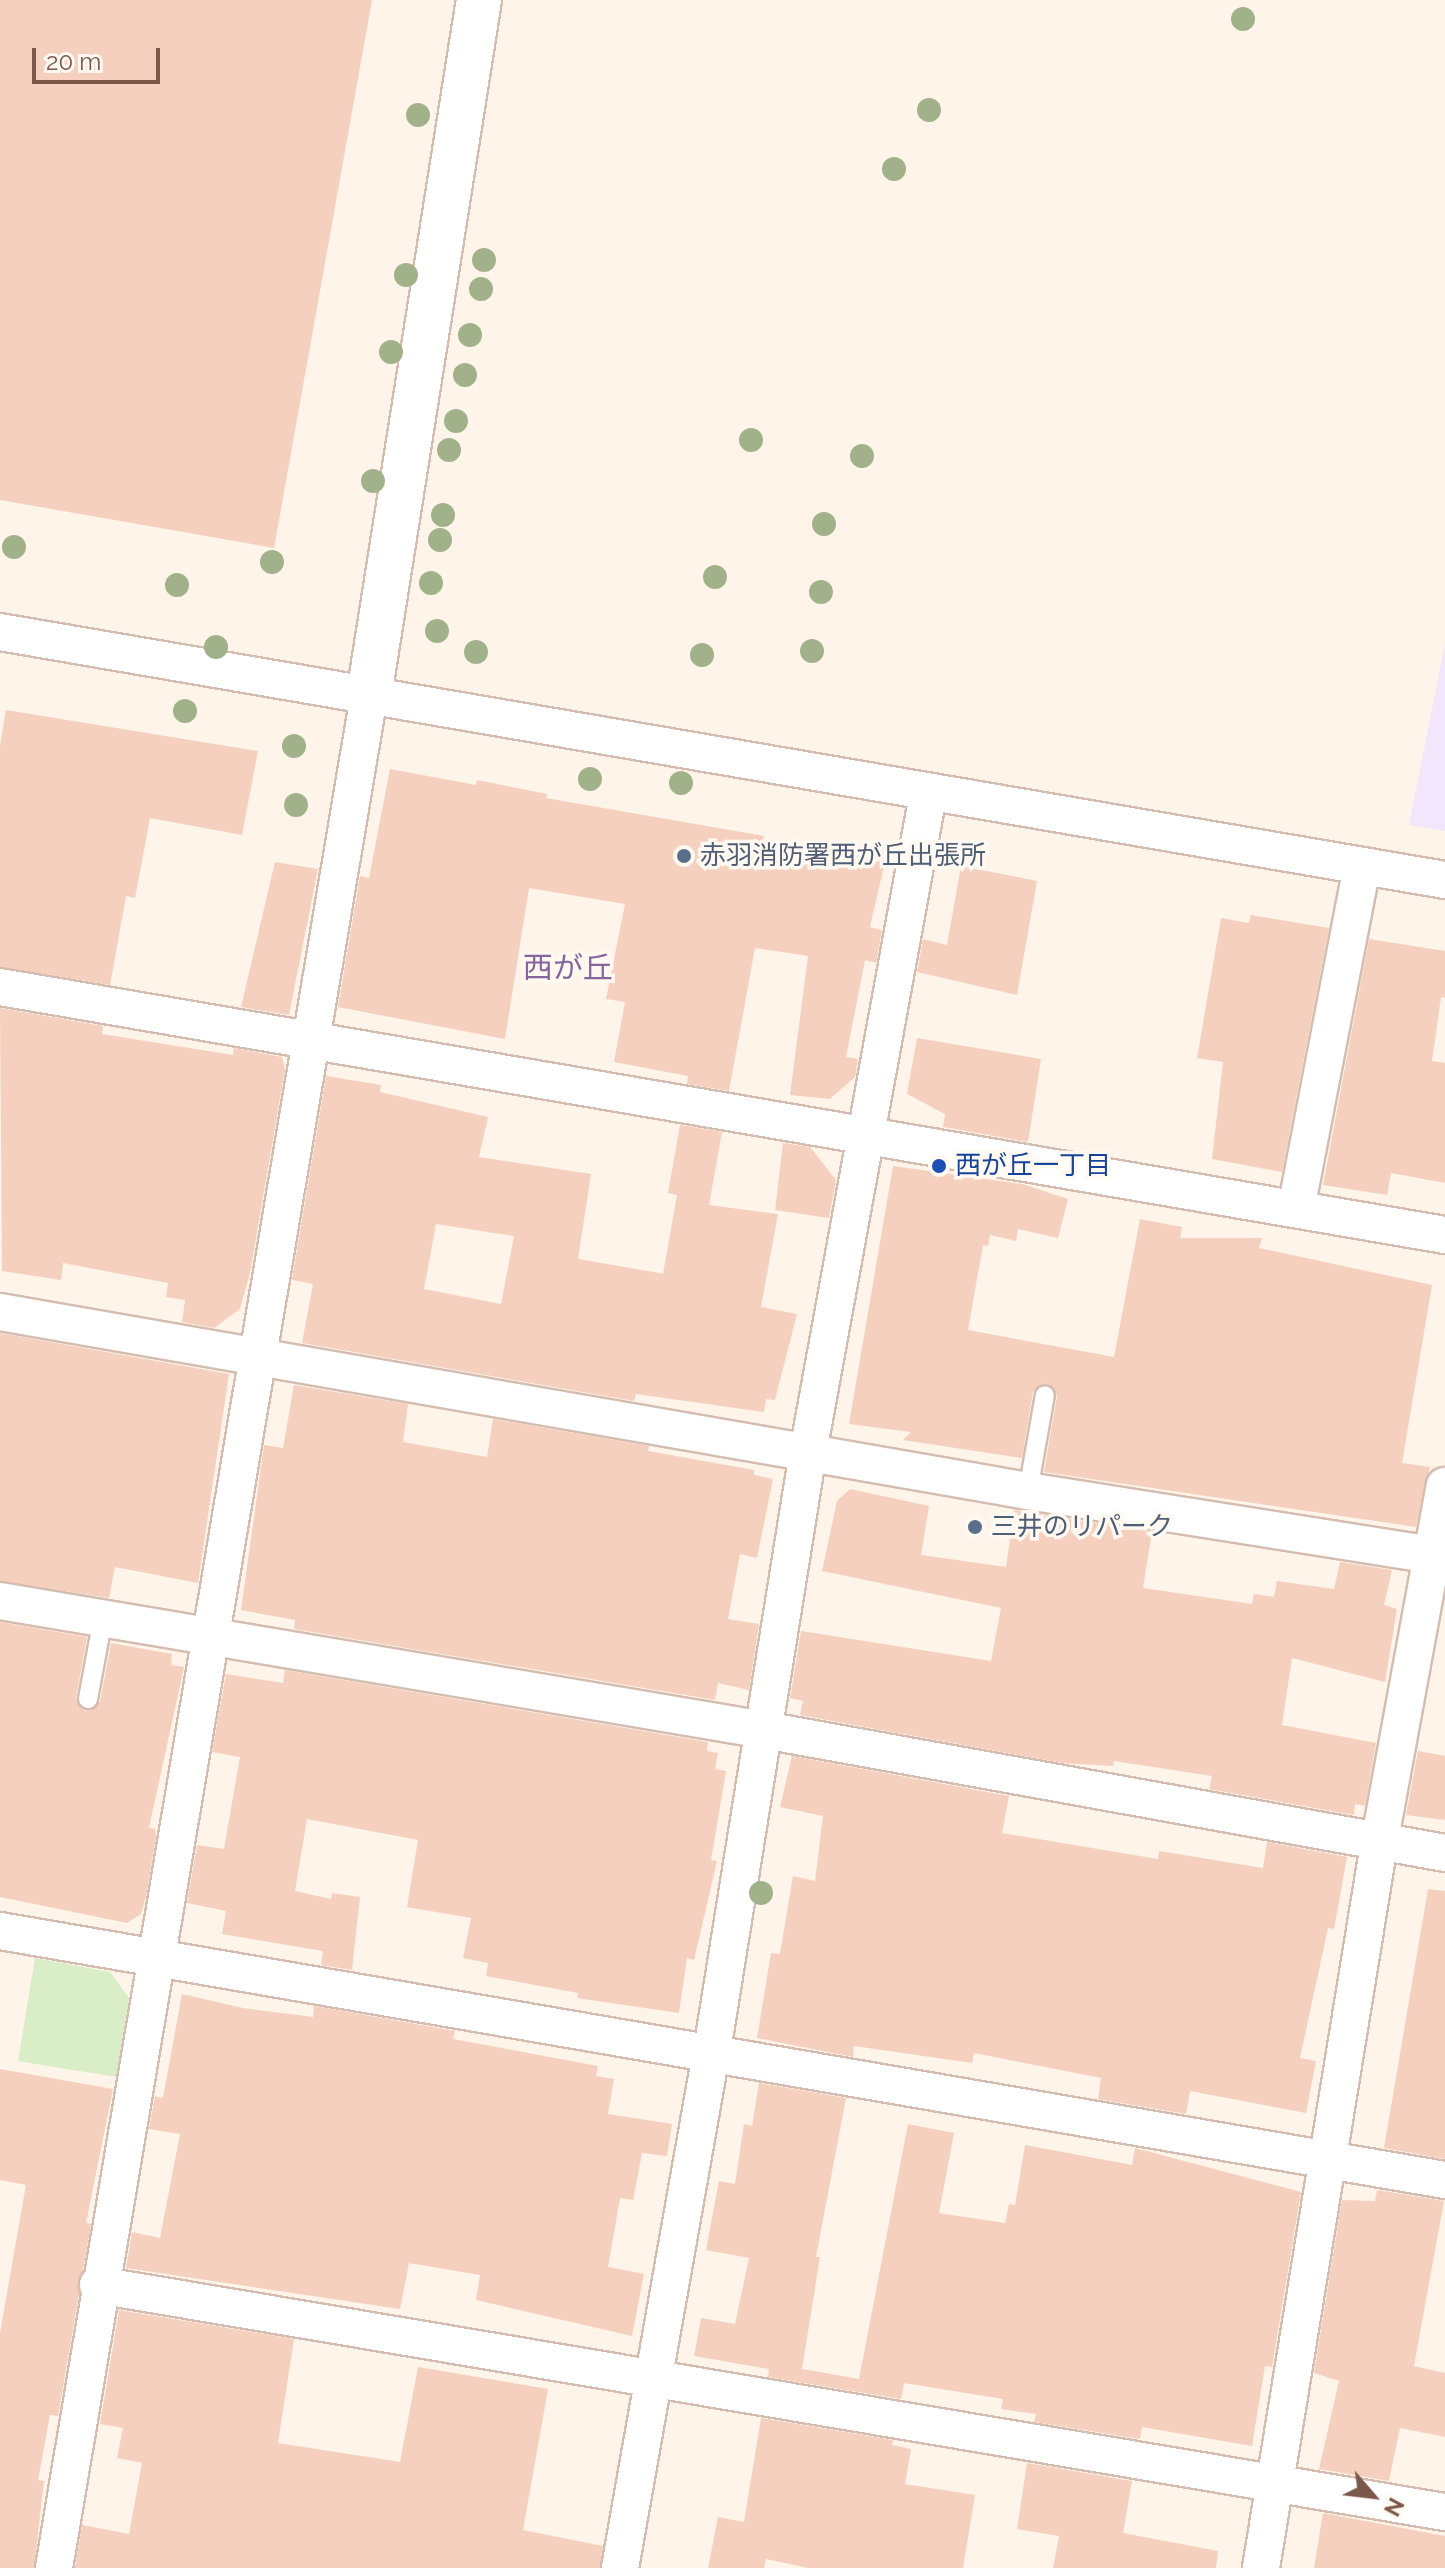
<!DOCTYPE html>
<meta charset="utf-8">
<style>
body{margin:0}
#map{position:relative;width:1445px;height:2568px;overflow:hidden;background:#fef4ea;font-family:Raleway,"Noto Sans JP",sans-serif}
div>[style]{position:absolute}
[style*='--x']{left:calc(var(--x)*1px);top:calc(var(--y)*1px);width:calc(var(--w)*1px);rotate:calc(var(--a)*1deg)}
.education>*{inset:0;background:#f1e6fb}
.green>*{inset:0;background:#d9eec6}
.building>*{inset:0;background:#f5d0bf}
.roads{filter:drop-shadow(2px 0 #d4bdb0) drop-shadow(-2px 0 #d4bdb0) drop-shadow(0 2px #d4bdb0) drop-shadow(0 -2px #d4bdb0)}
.service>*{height:18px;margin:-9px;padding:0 9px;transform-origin:9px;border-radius:9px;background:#fff}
.minor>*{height:36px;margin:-18px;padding:0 18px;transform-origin:18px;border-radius:18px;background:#fff}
.tertiary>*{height:44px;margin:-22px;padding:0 22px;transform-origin:22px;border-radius:22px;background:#fff}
.trees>*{width:24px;height:24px;margin:-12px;border-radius:50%;background:#a1b28b}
.dots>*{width:22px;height:22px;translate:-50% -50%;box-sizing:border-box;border:4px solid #fff9f1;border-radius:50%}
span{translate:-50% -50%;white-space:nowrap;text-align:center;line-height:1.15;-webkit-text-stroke:7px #fff9f1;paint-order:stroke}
.service-label{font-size:26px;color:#4e5e75}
.left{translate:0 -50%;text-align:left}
.transit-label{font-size:26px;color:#164399}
.quarter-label{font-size:30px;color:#87669e}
.north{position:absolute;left:1333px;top:2456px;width:80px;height:80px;-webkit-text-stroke:6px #fff9f1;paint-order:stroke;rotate:118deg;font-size:22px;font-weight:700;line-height:32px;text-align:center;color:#7c584a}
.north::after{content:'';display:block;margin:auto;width:28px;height:36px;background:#7c584a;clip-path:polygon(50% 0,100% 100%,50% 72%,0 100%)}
.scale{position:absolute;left:32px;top:48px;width:128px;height:36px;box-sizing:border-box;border:4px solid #7c584a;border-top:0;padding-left:10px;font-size:24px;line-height:28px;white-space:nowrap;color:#7c584a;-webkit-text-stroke:6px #fff9f1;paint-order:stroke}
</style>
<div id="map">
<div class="education">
<i style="clip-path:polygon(1445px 644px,1445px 831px,1409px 825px)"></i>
</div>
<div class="green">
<i style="clip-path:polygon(35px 1958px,110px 1972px,129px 1998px,116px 2077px,18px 2061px)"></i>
</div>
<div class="building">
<i style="clip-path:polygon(0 0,372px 0,274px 548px,0 500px)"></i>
<i style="clip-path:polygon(6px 710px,258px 751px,242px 835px,150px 818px,135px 898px,126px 896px,110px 985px,0 967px,0 746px)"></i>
<i style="clip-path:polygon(390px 769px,476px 785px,477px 780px,547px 794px,546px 798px,764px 836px,762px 847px,838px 858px,841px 843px,887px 853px,870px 927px,882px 930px,876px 963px,865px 960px,846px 1057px,858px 1059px,855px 1077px,830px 1099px,790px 1095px,808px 956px,755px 948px,729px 1091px,687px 1084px,688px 1076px,614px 1062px,625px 1002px,606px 999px,625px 904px,529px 888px,505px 1039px,338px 1007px,360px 876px,369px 878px)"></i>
<i style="clip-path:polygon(275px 862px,318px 869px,289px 1015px,241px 1007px)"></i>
<i style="clip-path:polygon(961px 866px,1037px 881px,1017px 995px,917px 972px,923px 939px,947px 945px)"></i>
<i style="clip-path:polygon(1251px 915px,1329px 928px,1282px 1172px,1212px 1159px,1223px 1062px,1197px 1058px,1221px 918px,1249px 923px)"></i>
<i style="clip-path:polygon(1369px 939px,1445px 951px,1445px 998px,1441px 997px,1432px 1061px,1445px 1063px,1445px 1183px,1391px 1173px,1387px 1195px,1323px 1185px)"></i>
<i style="clip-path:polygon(0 1008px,103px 1026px,102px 1034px,233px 1055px,234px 1048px,282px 1057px,285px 1069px,250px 1273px,240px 1309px,214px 1328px,182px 1322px,185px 1300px,166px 1297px,168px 1283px,63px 1263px,61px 1280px,2px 1271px)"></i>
<i style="clip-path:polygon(917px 1038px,1041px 1059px,1028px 1142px,943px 1127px,945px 1114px,907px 1094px)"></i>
<i style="clip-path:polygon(evenodd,326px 1076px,381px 1085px,380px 1092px,488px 1117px,479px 1157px,591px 1174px,578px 1259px,659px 1273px,663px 1274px,677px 1195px,668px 1193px,680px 1125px,722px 1132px,709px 1205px,778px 1214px,761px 1307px,797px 1314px,775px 1400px,766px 1399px,764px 1412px,636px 1394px,634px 1401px,302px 1343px,313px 1284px,292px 1280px,326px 1076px,436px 1224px,514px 1236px,501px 1304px,424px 1289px,436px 1224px)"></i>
<i style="clip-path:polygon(783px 1143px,810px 1147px,836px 1180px,829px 1218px,775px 1210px)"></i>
<i style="clip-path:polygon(893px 1166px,1022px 1184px,1068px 1199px,1058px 1238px,1018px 1229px,1016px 1241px,990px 1235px,988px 1246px,983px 1245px,968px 1330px,1114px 1357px,1140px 1219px,1182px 1227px,1180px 1238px,1262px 1238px,1259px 1248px,1432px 1285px,1402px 1463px,1430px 1467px,1416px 1527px,1044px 1472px,1057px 1396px,1046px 1383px,1033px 1392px,1022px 1458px,903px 1440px,911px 1432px,849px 1424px)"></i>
<i style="clip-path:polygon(0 1333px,229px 1374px,198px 1583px,115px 1567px,109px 1598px,0 1581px)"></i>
<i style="clip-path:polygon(294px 1385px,408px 1404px,403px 1442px,487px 1457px,493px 1419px,649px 1446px,648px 1451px,754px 1470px,754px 1475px,773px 1479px,757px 1558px,740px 1554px,728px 1619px,759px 1624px,749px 1690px,718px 1683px,715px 1700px,294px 1629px,295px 1620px,241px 1610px,264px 1445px,283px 1448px)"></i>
<i style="clip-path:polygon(850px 1489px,929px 1506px,921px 1555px,1006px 1567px,1014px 1510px,1152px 1532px,1143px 1588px,1252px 1604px,1254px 1594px,1274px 1597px,1277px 1581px,1334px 1589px,1340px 1562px,1392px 1570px,1384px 1605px,1397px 1609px,1385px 1682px,1292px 1658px,1282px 1725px,1376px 1743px,1365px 1806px,1355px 1804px,1354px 1815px,1209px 1789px,1212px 1776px,1114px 1761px,1113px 1766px,1062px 1763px,800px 1715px,803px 1701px,790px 1698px,801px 1631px,991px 1661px,1001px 1608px,822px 1571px,837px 1501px)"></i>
<i style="clip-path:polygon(0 1622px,87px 1637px,76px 1698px,85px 1711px,100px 1702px,111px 1643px,172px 1654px,171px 1665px,184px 1667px,149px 1828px,155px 1829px,156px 1837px,146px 1896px,141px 1914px,127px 1923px,0 1897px)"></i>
<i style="clip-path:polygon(285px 1670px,708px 1742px,707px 1751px,718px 1753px,715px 1769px,726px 1771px,711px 1860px,717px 1861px,694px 1960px,687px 1958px,679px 2013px,577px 1998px,578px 1993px,486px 1976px,488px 1963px,463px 1958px,471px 1918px,407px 1907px,418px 1840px,307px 1819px,295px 1891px,331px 1899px,332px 1893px,360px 1897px,352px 1970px,321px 1965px,323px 1951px,222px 1934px,226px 1911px,187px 1903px,197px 1845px,224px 1849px,240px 1757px,212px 1752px,226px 1674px,283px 1683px)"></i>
<i style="clip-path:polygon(1418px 1751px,1445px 1756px,1445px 1820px,1406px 1815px)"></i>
<i style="clip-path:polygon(792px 1756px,1009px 1796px,1002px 1833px,1158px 1859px,1159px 1851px,1263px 1868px,1267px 1842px,1347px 1857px,1334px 1929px,1328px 1928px,1300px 2058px,1316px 2061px,1306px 2113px,1190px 2091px,1186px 2114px,1098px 2099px,1101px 2078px,974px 2053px,972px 2063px,854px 2046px,853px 2057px,757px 2038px,771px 1953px,780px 1954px,793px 1876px,815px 1881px,823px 1816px,780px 1807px)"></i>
<i style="clip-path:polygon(1428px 1889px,1445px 1891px,1445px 2159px,1384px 2148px)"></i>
<i style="clip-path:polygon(182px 1994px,243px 2008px,313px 2017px,314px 2006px,455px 2031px,453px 2039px,598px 2066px,596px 2076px,614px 2079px,608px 2114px,672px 2124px,667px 2156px,642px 2153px,633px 2200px,620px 2198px,608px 2267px,644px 2274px,632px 2336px,476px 2300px,480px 2275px,409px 2263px,400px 2309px,126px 2268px,132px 2232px,160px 2238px,180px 2134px,149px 2129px,155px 2096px,163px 2098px)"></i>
<i style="clip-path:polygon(0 2069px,113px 2089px,86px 2223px,91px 2224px,58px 2416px,50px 2415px,38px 2480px,44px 2481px,34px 2568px,0 2568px,0 2333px,26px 2185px,0 2180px)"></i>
<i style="clip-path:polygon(759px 2083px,846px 2098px,816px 2257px,820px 2257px,802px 2369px,859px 2379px,908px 2124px,954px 2133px,939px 2213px,1005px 2223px,1009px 2204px,1015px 2205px,1025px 2145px,1132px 2165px,1135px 2148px,1301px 2192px,1272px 2367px,1265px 2366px,1252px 2446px,1142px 2427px,1140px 2439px,1034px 2422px,1036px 2414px,1001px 2409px,1003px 2399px,904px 2383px,901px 2399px,768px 2377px,769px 2369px,694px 2356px,701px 2318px,735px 2324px,749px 2258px,706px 2250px,719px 2181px,735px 2184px,744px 2124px,752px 2126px)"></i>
<i style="clip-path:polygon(1377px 2190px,1444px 2201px,1414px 2366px,1445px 2373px,1445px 2437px,1400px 2428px,1389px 2481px,1319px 2469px,1339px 2381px,1314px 2373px,1342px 2200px,1375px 2201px)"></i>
<i style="clip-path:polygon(119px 2310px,294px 2339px,278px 2443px,400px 2462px,418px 2367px,548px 2389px,523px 2530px,603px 2546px,600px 2568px,75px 2568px,82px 2525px,129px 2534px,142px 2463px,117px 2458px,123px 2428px,100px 2424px)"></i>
<i style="clip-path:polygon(761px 2418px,893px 2440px,892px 2445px,911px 2449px,905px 2484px,975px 2495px,963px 2568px,808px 2568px,766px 2559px,764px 2568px,708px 2568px,718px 2517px,744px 2522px)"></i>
<i style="clip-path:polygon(1027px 2463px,1132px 2481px,1123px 2533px,1218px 2551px,1216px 2568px,1053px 2568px,1059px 2536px,1017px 2529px)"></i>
<i style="clip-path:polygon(1323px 2513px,1445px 2536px,1445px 2568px,1314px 2568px)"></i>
</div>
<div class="roads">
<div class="service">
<i style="--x:1028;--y:1491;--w:97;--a:-80"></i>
<i style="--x:88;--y:1699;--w:82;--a:-79.5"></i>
</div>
<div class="minor">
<i style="--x:0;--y:632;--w:1466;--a:9.74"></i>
<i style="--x:0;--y:987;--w:1466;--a:9.74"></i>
<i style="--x:1296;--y:1209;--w:349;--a:-79.1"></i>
<i style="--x:0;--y:1312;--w:1043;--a:9.88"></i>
<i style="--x:1028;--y:1491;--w:422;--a:9"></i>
<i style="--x:0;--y:1601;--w:775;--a:9.58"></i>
<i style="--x:764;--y:1730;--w:692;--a:10.24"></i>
<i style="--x:0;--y:1931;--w:1466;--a:9.78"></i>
<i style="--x:98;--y:2285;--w:1366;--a:9.57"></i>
<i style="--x:54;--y:2568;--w:1899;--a:-80.45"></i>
<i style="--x:620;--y:2568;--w:550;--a:-79.96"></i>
<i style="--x:716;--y:2026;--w:581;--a:-80.89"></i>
<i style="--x:808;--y:1452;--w:668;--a:-79.65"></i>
<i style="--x:1261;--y:2568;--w:734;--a:-80.74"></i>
<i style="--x:1379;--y:1844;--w:364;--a:-79.6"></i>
</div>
<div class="tertiary">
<i style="--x:369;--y:695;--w:704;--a:-81.01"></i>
</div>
</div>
<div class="trees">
<i style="left:1243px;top:19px"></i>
<i style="left:929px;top:110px"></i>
<i style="left:418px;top:115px"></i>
<i style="left:894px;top:169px"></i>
<i style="left:484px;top:260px"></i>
<i style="left:406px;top:275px"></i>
<i style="left:481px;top:289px"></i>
<i style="left:470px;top:335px"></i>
<i style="left:391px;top:352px"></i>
<i style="left:465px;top:375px"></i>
<i style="left:456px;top:421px"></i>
<i style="left:751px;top:440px"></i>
<i style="left:449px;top:450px"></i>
<i style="left:862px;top:456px"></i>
<i style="left:373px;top:481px"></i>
<i style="left:443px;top:515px"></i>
<i style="left:824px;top:524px"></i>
<i style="left:440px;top:540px"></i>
<i style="left:14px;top:547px"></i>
<i style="left:272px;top:562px"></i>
<i style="left:715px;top:577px"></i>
<i style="left:431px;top:583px"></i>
<i style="left:177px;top:585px"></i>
<i style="left:821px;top:592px"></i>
<i style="left:437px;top:631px"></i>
<i style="left:216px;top:647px"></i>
<i style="left:812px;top:651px"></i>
<i style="left:476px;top:652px"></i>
<i style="left:702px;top:655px"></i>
<i style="left:185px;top:711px"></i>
<i style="left:294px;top:746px"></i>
<i style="left:590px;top:779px"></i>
<i style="left:681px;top:783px"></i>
<i style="left:296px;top:805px"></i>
<i style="left:761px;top:1893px"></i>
</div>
<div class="dots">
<i style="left:684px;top:856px;background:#5c6f8a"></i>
<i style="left:939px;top:1166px;background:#1a4fb4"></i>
<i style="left:975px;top:1527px;background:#5c6f8a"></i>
</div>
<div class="service-label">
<span class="left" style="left:700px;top:856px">赤羽消防署西が丘出張所</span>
<span class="left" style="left:991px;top:1527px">三井のリパーク</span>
</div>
<div class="transit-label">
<span class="left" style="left:955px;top:1166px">西が丘一丁目</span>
</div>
<div class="quarter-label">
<span style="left:568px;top:968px">西が丘</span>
</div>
<div class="north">N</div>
<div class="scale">20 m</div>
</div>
